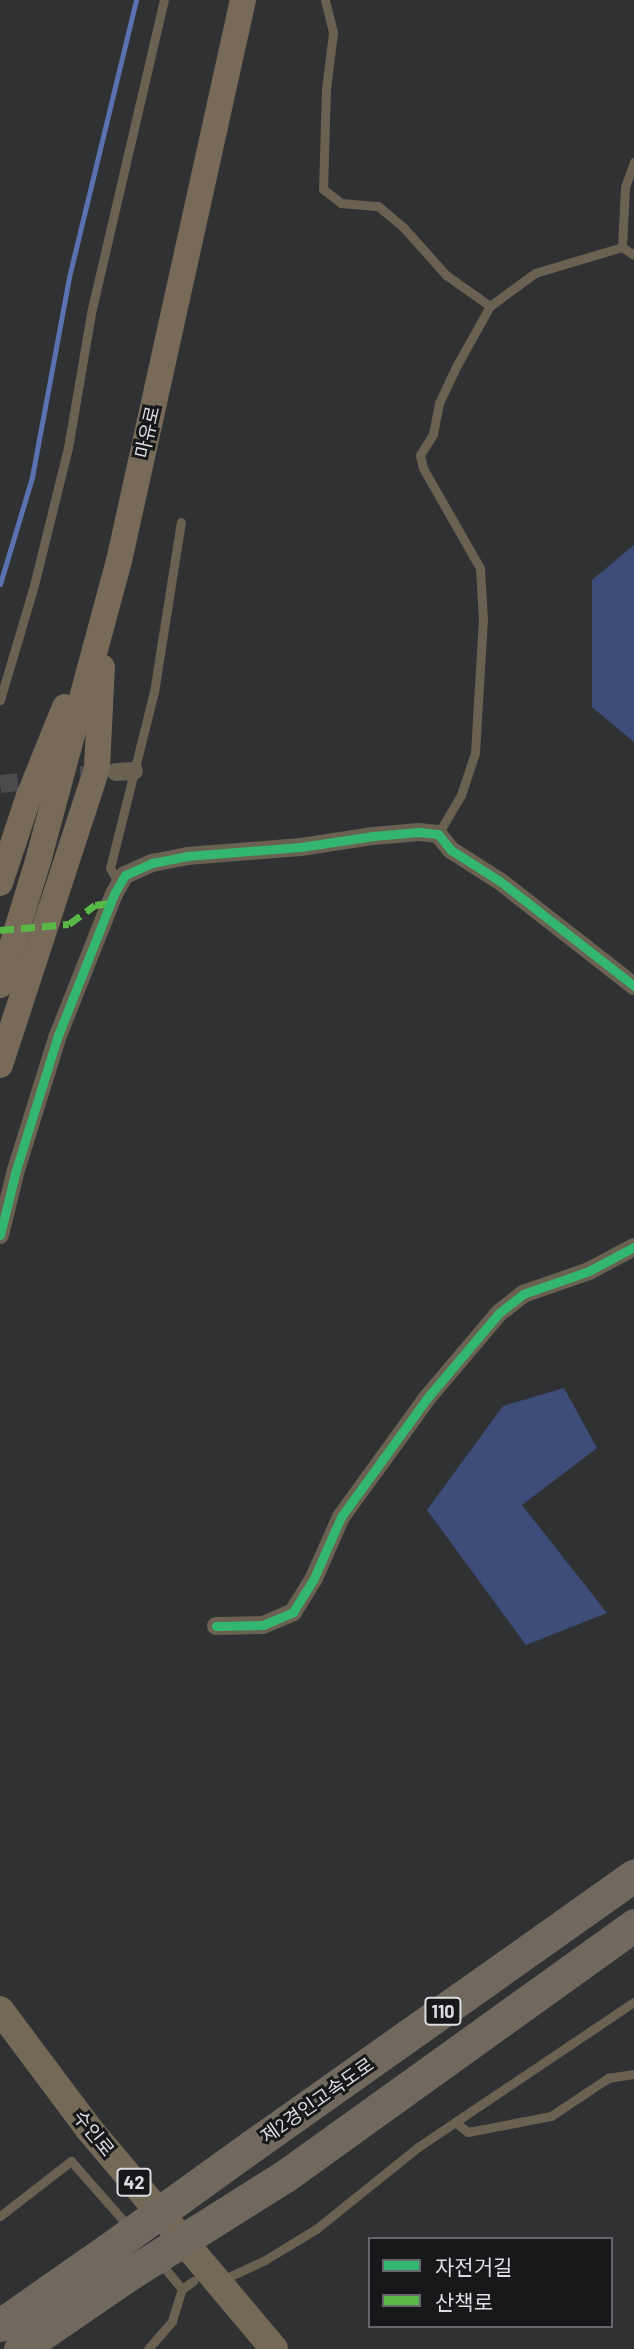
<!DOCTYPE html>
<meta charset="utf-8">
<style>
body{margin:0}
#map{position:relative;width:634px;height:2349px;overflow:hidden;background:#2f3133;font-family:Barlow,"Noto Sans KR",sans-serif}
div>[style]{position:absolute}
[style*='--x']{left:calc(var(--x)*1px);top:calc(var(--y)*1px);width:calc(var(--w)*1px);rotate:calc(var(--a)*1deg)}
.green>*{inset:0;background:#3e4c79}
.stream>*{height:5px;margin:-2.5px;padding:0 2.5px;transform-origin:2.5px;border-radius:2.5px;background:#5c71b1}
.minor-tunnel>*{height:18px;margin-top:-9px;transform-origin:0;background:repeating-linear-gradient(90deg,#494b4d 0 18px,transparent 0 27px)}
.service>*{height:9px;margin:-4.5px;padding:0 4.5px;transform-origin:4.5px;border-radius:4.5px;background:#6a6152}
.minor>*{height:18px;margin:-9px;padding:0 9px;transform-origin:9px;border-radius:9px;background:#6a6152}
.secondary>*{height:26px;margin:-13px;padding:0 13px;transform-origin:13px;border-radius:13px;background:#776a58}
.primary>*{height:28px;margin:-14px;padding:0 14px;transform-origin:14px;border-radius:14px;background:#746856}
.motorway>*{height:33px;margin:-16.5px;padding:0 16.5px;transform-origin:16.5px;border-radius:16.5px;background:#71685e}
.motorway-bridge>*{height:33px;margin:-16.5px;padding:0 16.5px;transform-origin:16.5px;border-radius:16.5px;background:#71685e}
.quiet>*{height:7px;margin-top:-3.5px;transform-origin:0;background:repeating-linear-gradient(90deg,#58b947 0 14px,transparent 0 21px)}
.cycleway>*{height:9px;margin:-4.5px;padding:0 4.5px;transform-origin:4.5px;border-radius:4.5px;background:#33b770}
span{translate:-50% -50%;white-space:nowrap;text-align:center;line-height:1.15;-webkit-text-stroke:6px #17181a;paint-order:stroke}
.shield-label span{padding:2px 5px;background:#17181a;border:2px solid;border-radius:5px;-webkit-text-stroke-width:0}
.shield-label{font-size:18px;color:#dddee1;font-weight:700}
.street-label{font-size:19px;color:#dddee1}
.legend{position:absolute;left:368px;top:2237px;width:245px;height:91px;box-sizing:border-box;background:#17181a;border:2px solid #66676a;margin:0;padding:9px 12px;list-style:none;font-size:21px;color:#dddee1}
.legend li{display:flex;align-items:center;gap:14px;height:35px}
.legend b{width:35px;border:2px solid #66676a}
</style>
<div id="map">
<div class="green">
<i style="clip-path:polygon(634px 545px,634px 742px,592px 707px,592px 580px)"></i>
<i style="clip-path:polygon(564px 1388px,597px 1448px,522px 1505px,607px 1613px,526px 1645px,427px 1510px,503px 1406px)"></i>
</div>
<div class="stream">
<i style="--x:0;--y:584;--w:112;--a:-73.3"></i>
<i style="--x:32;--y:477;--w:203;--a:-79.5"></i>
<i style="--x:69;--y:277;--w:285;--a:-76.4"></i>
</div>
<div class="minor-tunnel">
<i style="--x:0;--y:784;--w:103;--a:-6.2"></i>
</div>
<div class="service">
<i style="--x:325;--y:0;--w:34;--a:76"></i>
<i style="--x:333;--y:33;--w:56;--a:97.1"></i>
<i style="--x:326;--y:89;--w:100;--a:91.7"></i>
<i style="--x:323;--y:189;--w:23;--a:38"></i>
<i style="--x:341;--y:203;--w:37;--a:5"></i>
<i style="--x:378;--y:206;--w:34;--a:40"></i>
<i style="--x:404;--y:228;--w:63;--a:48.2"></i>
<i style="--x:446;--y:275;--w:54;--a:35.2"></i>
<i style="--x:622;--y:247;--w:60;--a:-87.1"></i>
<i style="--x:625;--y:187;--w:27;--a:-70"></i>
<i style="--x:0;--y:700;--w:120;--a:-73.5"></i>
<i style="--x:34;--y:585;--w:141;--a:-76.1"></i>
<i style="--x:68;--y:448;--w:137;--a:-80.3"></i>
<i style="--x:91;--y:313;--w:321;--a:-76.9"></i>
<i style="--x:438;--y:834;--w:45;--a:-59.5"></i>
<i style="--x:461;--y:795;--w:44;--a:-71.6"></i>
<i style="--x:475;--y:753;--w:133;--a:-86.6"></i>
<i style="--x:483;--y:620;--w:52;--a:-93.3"></i>
<i style="--x:480;--y:568;--w:115;--a:-119.7"></i>
<i style="--x:423;--y:468;--w:13;--a:-103"></i>
<i style="--x:420;--y:455;--w:25;--a:-58"></i>
<i style="--x:433;--y:434;--w:32;--a:-79"></i>
<i style="--x:439;--y:403;--w:42;--a:-64.7"></i>
<i style="--x:457;--y:365;--w:68;--a:-60.8"></i>
<i style="--x:490;--y:306;--w:56;--a:-36.3"></i>
<i style="--x:535;--y:273;--w:91;--a:-16.6"></i>
<i style="--x:622;--y:247;--w:14;--a:34"></i>
<i style="--x:119;--y:884;--w:18;--a:-119"></i>
<i style="--x:110;--y:868;--w:181;--a:-76"></i>
<i style="--x:154;--y:692;--w:172;--a:-81"></i>
<i style="--x:455;--y:2122;--w:16;--a:38"></i>
<i style="--x:468;--y:2132;--w:85;--a:-10.9"></i>
<i style="--x:551;--y:2116;--w:69;--a:-33.7"></i>
<i style="--x:608;--y:2078;--w:26;--a:-9"></i>
<i style="--x:0;--y:2216;--w:90;--a:-37.8"></i>
<i style="--x:71;--y:2161;--w:88;--a:48.7"></i>
<i style="--x:222;--y:2280;--w:47;--a:-24.9"></i>
<i style="--x:265;--y:2260;--w:60;--a:-31.3"></i>
<i style="--x:316;--y:2229;--w:131;--a:-38.8"></i>
<i style="--x:418;--y:2147;--w:260;--a:-33.9"></i>
<i style="--x:182;--y:2289;--w:14;--a:-36"></i>
<i style="--x:148;--y:2349;--w:37;--a:-49"></i>
<i style="--x:172;--y:2321;--w:34;--a:-73"></i>
<i style="--x:182;--y:2289;--w:35;--a:-130"></i>
</div>
<div class="minor">
<i style="--x:116;--y:772;--w:18;--a:-3"></i>
<i style="--x:0;--y:1235;--w:67;--a:-76.2"></i>
<i style="--x:16;--y:1170;--w:138;--a:-72.7"></i>
<i style="--x:57;--y:1038;--w:155;--a:-68.4"></i>
<i style="--x:114;--y:894;--w:22;--a:-60"></i>
<i style="--x:125;--y:875;--w:30;--a:-24"></i>
<i style="--x:152;--y:863;--w:36;--a:-11"></i>
<i style="--x:187;--y:856;--w:114;--a:-4.5"></i>
<i style="--x:301;--y:847;--w:73;--a:-8.7"></i>
<i style="--x:373;--y:836;--w:46;--a:-5"></i>
<i style="--x:419;--y:832;--w:19;--a:6"></i>
<i style="--x:438;--y:834;--w:21;--a:51"></i>
<i style="--x:451;--y:850;--w:59;--a:32.6"></i>
<i style="--x:501;--y:882;--w:169;--a:38"></i>
<i style="--x:216;--y:1626;--w:47;--a:-1.2"></i>
<i style="--x:263;--y:1625;--w:33;--a:-23"></i>
<i style="--x:293;--y:1612;--w:40;--a:-58"></i>
<i style="--x:314;--y:1578;--w:67;--a:-66.1"></i>
<i style="--x:341;--y:1517;--w:148;--a:-54.1"></i>
<i style="--x:428;--y:1397;--w:110;--a:-49.8"></i>
<i style="--x:499;--y:1313;--w:31;--a:-38"></i>
<i style="--x:523;--y:1294;--w:70;--a:-19.2"></i>
<i style="--x:589;--y:1271;--w:51;--a:-28.1"></i>
</div>
<div class="secondary">
<i style="--x:0;--y:883;--w:92;--a:-71.6"></i>
<i style="--x:29;--y:796;--w:96;--a:-68"></i>
<i style="--x:0;--y:985;--w:130;--a:-73"></i>
<i style="--x:38;--y:861;--w:311;--a:-74.9"></i>
<i style="--x:119;--y:561;--w:575;--a:-77.54"></i>
<i style="--x:0;--y:1065;--w:312;--a:-71.9"></i>
<i style="--x:97;--y:768;--w:101;--a:-87.2"></i>
</div>
<div class="primary">
<i style="--x:0;--y:2010;--w:149;--a:53.2"></i>
<i style="--x:89;--y:2129;--w:287;--a:49.9"></i>
</div>
<div class="motorway">
<i style="--x:252;--y:2146;--w:468;--a:-35.3"></i>
<i style="--x:285;--y:2176;--w:430;--a:-35.7"></i>
<i style="--x:0;--y:2325;--w:133;--a:-34.9"></i>
<i style="--x:20;--y:2349;--w:135;--a:-34.4"></i>
</div>
<div class="motorway-bridge">
<i style="--x:109;--y:2249;--w:176;--a:-35.8"></i>
<i style="--x:131;--y:2273;--w:182;--a:-32.2"></i>
</div>
<div class="quiet">
<i style="--x:0;--y:930;--w:69;--a:-5"></i>
<i style="--x:69;--y:924;--w:32;--a:-36"></i>
<i style="--x:95;--y:905;--w:16;--a:-7"></i>
</div>
<div class="cycleway">
<i style="--x:0;--y:1235;--w:67;--a:-76.2"></i>
<i style="--x:16;--y:1170;--w:138;--a:-72.7"></i>
<i style="--x:57;--y:1038;--w:155;--a:-68.4"></i>
<i style="--x:114;--y:894;--w:22;--a:-60"></i>
<i style="--x:125;--y:875;--w:30;--a:-24"></i>
<i style="--x:152;--y:863;--w:36;--a:-11"></i>
<i style="--x:187;--y:856;--w:114;--a:-4.5"></i>
<i style="--x:301;--y:847;--w:73;--a:-8.7"></i>
<i style="--x:373;--y:836;--w:46;--a:-5"></i>
<i style="--x:419;--y:832;--w:19;--a:6"></i>
<i style="--x:438;--y:834;--w:21;--a:51"></i>
<i style="--x:451;--y:850;--w:59;--a:32.6"></i>
<i style="--x:501;--y:882;--w:169;--a:38"></i>
<i style="--x:216;--y:1626;--w:47;--a:-1.2"></i>
<i style="--x:263;--y:1625;--w:33;--a:-23"></i>
<i style="--x:293;--y:1612;--w:40;--a:-58"></i>
<i style="--x:314;--y:1578;--w:67;--a:-66.1"></i>
<i style="--x:341;--y:1517;--w:148;--a:-54.1"></i>
<i style="--x:428;--y:1397;--w:110;--a:-49.8"></i>
<i style="--x:499;--y:1313;--w:31;--a:-38"></i>
<i style="--x:523;--y:1294;--w:70;--a:-19.2"></i>
<i style="--x:589;--y:1271;--w:51;--a:-28.1"></i>
</div>
<div class="shield-label">
<span style="left:443px;top:2011px">110</span>
<span style="left:134px;top:2182px">42</span>
</div>
<div class="street-label">
<span style="left:147px;top:432px;rotate:-77deg">마유로</span>
<span style="left:317px;top:2100px;rotate:-35deg">제2경인고속도로</span>
<span style="left:94px;top:2133px;rotate:51deg">수인로</span>
</div>
<ul class="legend">
<li><b style="height:9px;background:#33b770"></b>자전거길</li>
<li><b style="height:9px;background:#58b947"></b>산책로</li>
</ul>
</div>
